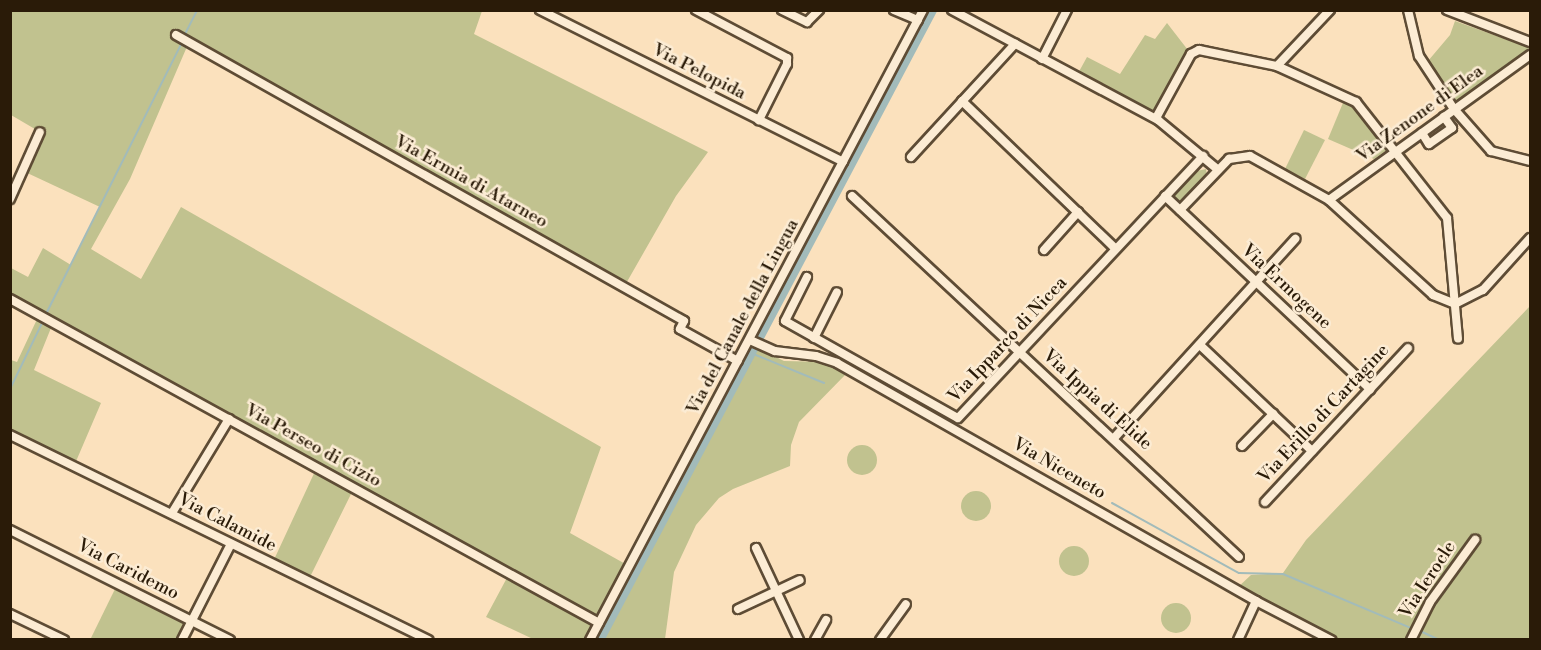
<!DOCTYPE html>
<style>
body{margin:0}
#map{position:relative;width:1541px;height:650px;overflow:hidden;background:#fbe1bd;font-family:"Libre Bodoni",serif}
div>[style]{position:absolute}
[style*='--x']{left:calc(var(--x)*1px);top:calc(var(--y)*1px);width:calc(var(--w)*1px);rotate:calc(var(--a)*1deg)}
.green>*{inset:0;background:#c1c28f}
.round{border-radius:50%}
.stream>*{height:2px;margin:-1px;padding:0 1px;transform-origin:1px;border-radius:1px;background:#a2bbba}
.canal>*{height:7px;margin:-3.5px;padding:0 3.5px;transform-origin:3.5px;border-radius:3.5px;background:#a2bbba}
.roads{filter:drop-shadow(2px 0 #5e4c35) drop-shadow(-2px 0 #5e4c35) drop-shadow(0 2px #5e4c35) drop-shadow(0 -2px #5e4c35)}
.minor>*{height:8px;margin:-4px;padding:0 4px;transform-origin:4px;border-radius:4px;background:#fcecd4}
span{translate:-50% -50%;white-space:nowrap;text-align:center;line-height:1.15;-webkit-text-stroke:5px #fcecd4;paint-order:stroke}
.street-label{font-size:18px;color:#2a1b08}
.frame{position:absolute;inset:0;border:12px solid #2a1b08;pointer-events:none}
</style>
<div id="map">
<div class="green">
<i style="clip-path:polygon(11px 11px,482px 11px,474px 34px,708px 152px,676px 196px,624px 287px,189px 42px,130px 179px,91px 249px,141px 279px,181px 207px,601px 447px,570px 533px,629px 566px,590px 639px,533px 639px,486px 617px,509px 574px,354px 488px,308px 581px,272px 564px,317px 467px,53px 323px,34px 370px,101px 403px,74px 466px,11px 435px,11px 360px,17px 362px,39px 315px,11px 300px,11px 268px,28px 277px,43px 248px,71px 265px,100px 207px,23px 171px,40px 132px,11px 115px)"></i>
<i style="clip-path:polygon(1455px 21px,1530px 48px,1455px 102px,1428px 61px,1450px 35px)"></i>
<i style="clip-path:polygon(1167px 23px,1191px 54px,1156px 118px,1076px 77px,1087px 57px,1120px 74px,1145px 35px,1155px 39px)"></i>
<i style="clip-path:polygon(1345px 98px,1390px 148px,1374px 159px,1328px 139px)"></i>
<i style="clip-path:polygon(1304px 130px,1325px 140px,1305px 179px,1285px 169px)"></i>
<i style="clip-path:polygon(1206px 169px,1207px 176px,1182px 203px,1175px 200px,1175px 194px,1197px 171px)"></i>
<i style="clip-path:polygon(1530px 306px,1530px 639px,1331px 639px,1236px 589px,1251px 575px,1283px 573px,1306px 540px)"></i>
<i style="clip-path:polygon(754px 346px,784px 361px,829px 362px,847px 373px,799px 422px,791px 445px,790px 466px,733px 489px,719px 498px,696px 525px,674px 572px,665px 639px,594px 640px,749px 349px)"></i>
<i class="round" style="left:847px;top:445px;width:30px;height:30px"></i>
<i class="round" style="left:961px;top:491px;width:30px;height:30px"></i>
<i class="round" style="left:1059px;top:546px;width:30px;height:30px"></i>
<i style="clip-path:polygon(115px 589px,185px 624px,178px 639px,90px 640px)"></i>
<i class="round" style="left:1161px;top:603px;width:30px;height:30px"></i>
</div>
<div class="stream">
<i style="--x:184;--y:36;--w:29;--a:-63"></i>
<i style="--x:45;--y:316;--w:306;--a:-63.4"></i>
<i style="--x:751;--y:353;--w:79;--a:22.3"></i>
<i style="--x:10;--y:389;--w:76;--a:-64.1"></i>
<i style="--x:1112;--y:503;--w:145;--a:28.9"></i>
<i style="--x:1239;--y:573;--w:44;--a:1.3"></i>
<i style="--x:1283;--y:574;--w:141;--a:22.9"></i>
<i style="--x:1418;--y:630;--w:23;--a:25"></i>
</div>
<div class="canal">
<i style="--x:600;--y:640;--w:713;--a:-62.14"></i>
</div>
<div class="roads">
<div class="minor">
<i style="--x:540;--y:10;--w:339;--a:26.6"></i>
<i style="--x:696;--y:10;--w:103;--a:27.8"></i>
<i style="--x:787;--y:58;--w:6;--a:90"></i>
<i style="--x:787;--y:64;--w:63;--a:116.6"></i>
<i style="--x:782;--y:10;--w:28;--a:26"></i>
<i style="--x:807;--y:22;--w:17;--a:-45"></i>
<i style="--x:894;--y:10;--w:26;--a:23"></i>
<i style="--x:952;--y:10;--w:234;--a:28.1"></i>
<i style="--x:1158;--y:120;--w:77;--a:39.7"></i>
<i style="--x:1408;--y:10;--w:47;--a:76.6"></i>
<i style="--x:1419;--y:56;--w:64;--a:56.6"></i>
<i style="--x:1454;--y:109;--w:56;--a:48.6"></i>
<i style="--x:1491;--y:151;--w:40;--a:14.4"></i>
<i style="--x:1447;--y:10;--w:89;--a:21.1"></i>
<i style="--x:176;--y:35;--w:583;--a:29.38"></i>
<i style="--x:684;--y:321;--w:9;--a:117"></i>
<i style="--x:680;--y:329;--w:66;--a:28.9"></i>
<i style="--x:1042;--y:59;--w:55;--a:-63"></i>
<i style="--x:1277;--y:66;--w:77;--a:-46.6"></i>
<i style="--x:962;--y:101;--w:212;--a:43.9"></i>
<i style="--x:1156;--y:118;--w:73;--a:-61.3"></i>
<i style="--x:1191;--y:54;--w:9;--a:-27"></i>
<i style="--x:1199;--y:50;--w:80;--a:11.6"></i>
<i style="--x:1277;--y:66;--w:87;--a:24.5"></i>
<i style="--x:1356;--y:102;--w:147;--a:51.9"></i>
<i style="--x:1447;--y:218;--w:121;--a:84.8"></i>
<i style="--x:1422;--y:133;--w:13;--a:58"></i>
<i style="--x:1429;--y:144;--w:28;--a:-35"></i>
<i style="--x:1452;--y:128;--w:14;--a:-126"></i>
<i style="--x:911;--y:157;--w:154;--a:-47.4"></i>
<i style="--x:852;--y:196;--w:529;--a:43.01"></i>
<i style="--x:1165;--y:196;--w:282;--a:43.3"></i>
<i style="--x:10;--y:199;--w:73;--a:-65.9"></i>
<i style="--x:1329;--y:200;--w:248;--a:-35.8"></i>
<i style="--x:1180;--y:210;--w:71;--a:-46.1"></i>
<i style="--x:1229;--y:159;--w:21;--a:-8"></i>
<i style="--x:1250;--y:156;--w:90;--a:29.1"></i>
<i style="--x:1329;--y:200;--w:141;--a:42.4"></i>
<i style="--x:1433;--y:295;--w:24;--a:22"></i>
<i style="--x:1455;--y:304;--w:31;--a:-27"></i>
<i style="--x:1483;--y:290;--w:70;--a:-47.9"></i>
<i style="--x:1044;--y:250;--w:51;--a:-48.2"></i>
<i style="--x:807;--y:277;--w:49;--a:116.6"></i>
<i style="--x:785;--y:321;--w:198;--a:29.3"></i>
<i style="--x:958;--y:418;--w:359;--a:-46.9"></i>
<i style="--x:10;--y:299;--w:672;--a:28.81"></i>
<i style="--x:814;--y:338;--w:51;--a:-63.4"></i>
<i style="--x:750;--y:340;--w:27;--a:24"></i>
<i style="--x:775;--y:351;--w:41;--a:7"></i>
<i style="--x:816;--y:356;--w:22;--a:18"></i>
<i style="--x:837;--y:363;--w:482;--a:29.6"></i>
<i style="--x:1256;--y:601;--w:85;--a:27.5"></i>
<i style="--x:1201;--y:346;--w:153;--a:43.4"></i>
<i style="--x:10;--y:435;--w:466;--a:26.1"></i>
<i style="--x:1115;--y:437;--w:268;--a:-47.7"></i>
<i style="--x:1242;--y:446;--w:45;--a:-45.9"></i>
<i style="--x:1265;--y:502;--w:210;--a:-47.1"></i>
<i style="--x:172;--y:513;--w:110;--a:-58.8"></i>
<i style="--x:10;--y:530;--w:246;--a:26.6"></i>
<i style="--x:756;--y:548;--w:102;--a:64.9"></i>
<i style="--x:738;--y:609;--w:68;--a:-25.1"></i>
<i style="--x:10;--y:614;--w:60;--a:25.7"></i>
<i style="--x:182;--y:640;--w:108;--a:-63"></i>
<i style="--x:590;--y:640;--w:713;--a:-62.14"></i>
<i style="--x:815;--y:640;--w:23;--a:-61"></i>
<i style="--x:880;--y:640;--w:44;--a:-54.2"></i>
<i style="--x:1238;--y:640;--w:43;--a:-65.2"></i>
<i style="--x:1411;--y:640;--w:42;--a:-63.4"></i>
<i style="--x:1430;--y:602;--w:77;--a:-54"></i>
</div>
</div>
<div class="street-label">
<span style="left:699px;top:72px;rotate:27deg">Via Pelopida</span>
<span style="left:1420px;top:114px;rotate:-36deg">Via Zenone di Elea</span>
<span style="left:471px;top:182px;rotate:29deg">Via Ermia di Atarneo</span>
<span style="left:1286px;top:287px;rotate:43deg">Via Ermogene</span>
<span style="left:743px;top:317px;rotate:-62deg">Via del Canale della Lingua</span>
<span style="left:1008px;top:340px;rotate:-47deg">Via Ipparco di Nicea</span>
<span style="left:1097px;top:400px;rotate:42deg">Via Ippia di Elide</span>
<span style="left:1324px;top:414px;rotate:-47deg">Via Erillo di Cartagine</span>
<span style="left:313px;top:446px;rotate:29deg">Via Perseo di Cizio</span>
<span style="left:1059px;top:469px;rotate:30deg">Via Niceneto</span>
<span style="left:227px;top:523px;rotate:27deg">Via Calamide</span>
<span style="left:128px;top:570px;rotate:27deg">Via Caridemo</span>
<span style="left:1428px;top:580px;rotate:-57deg">Via Ierocle</span>
</div>
<div class="frame"></div>
</div>
